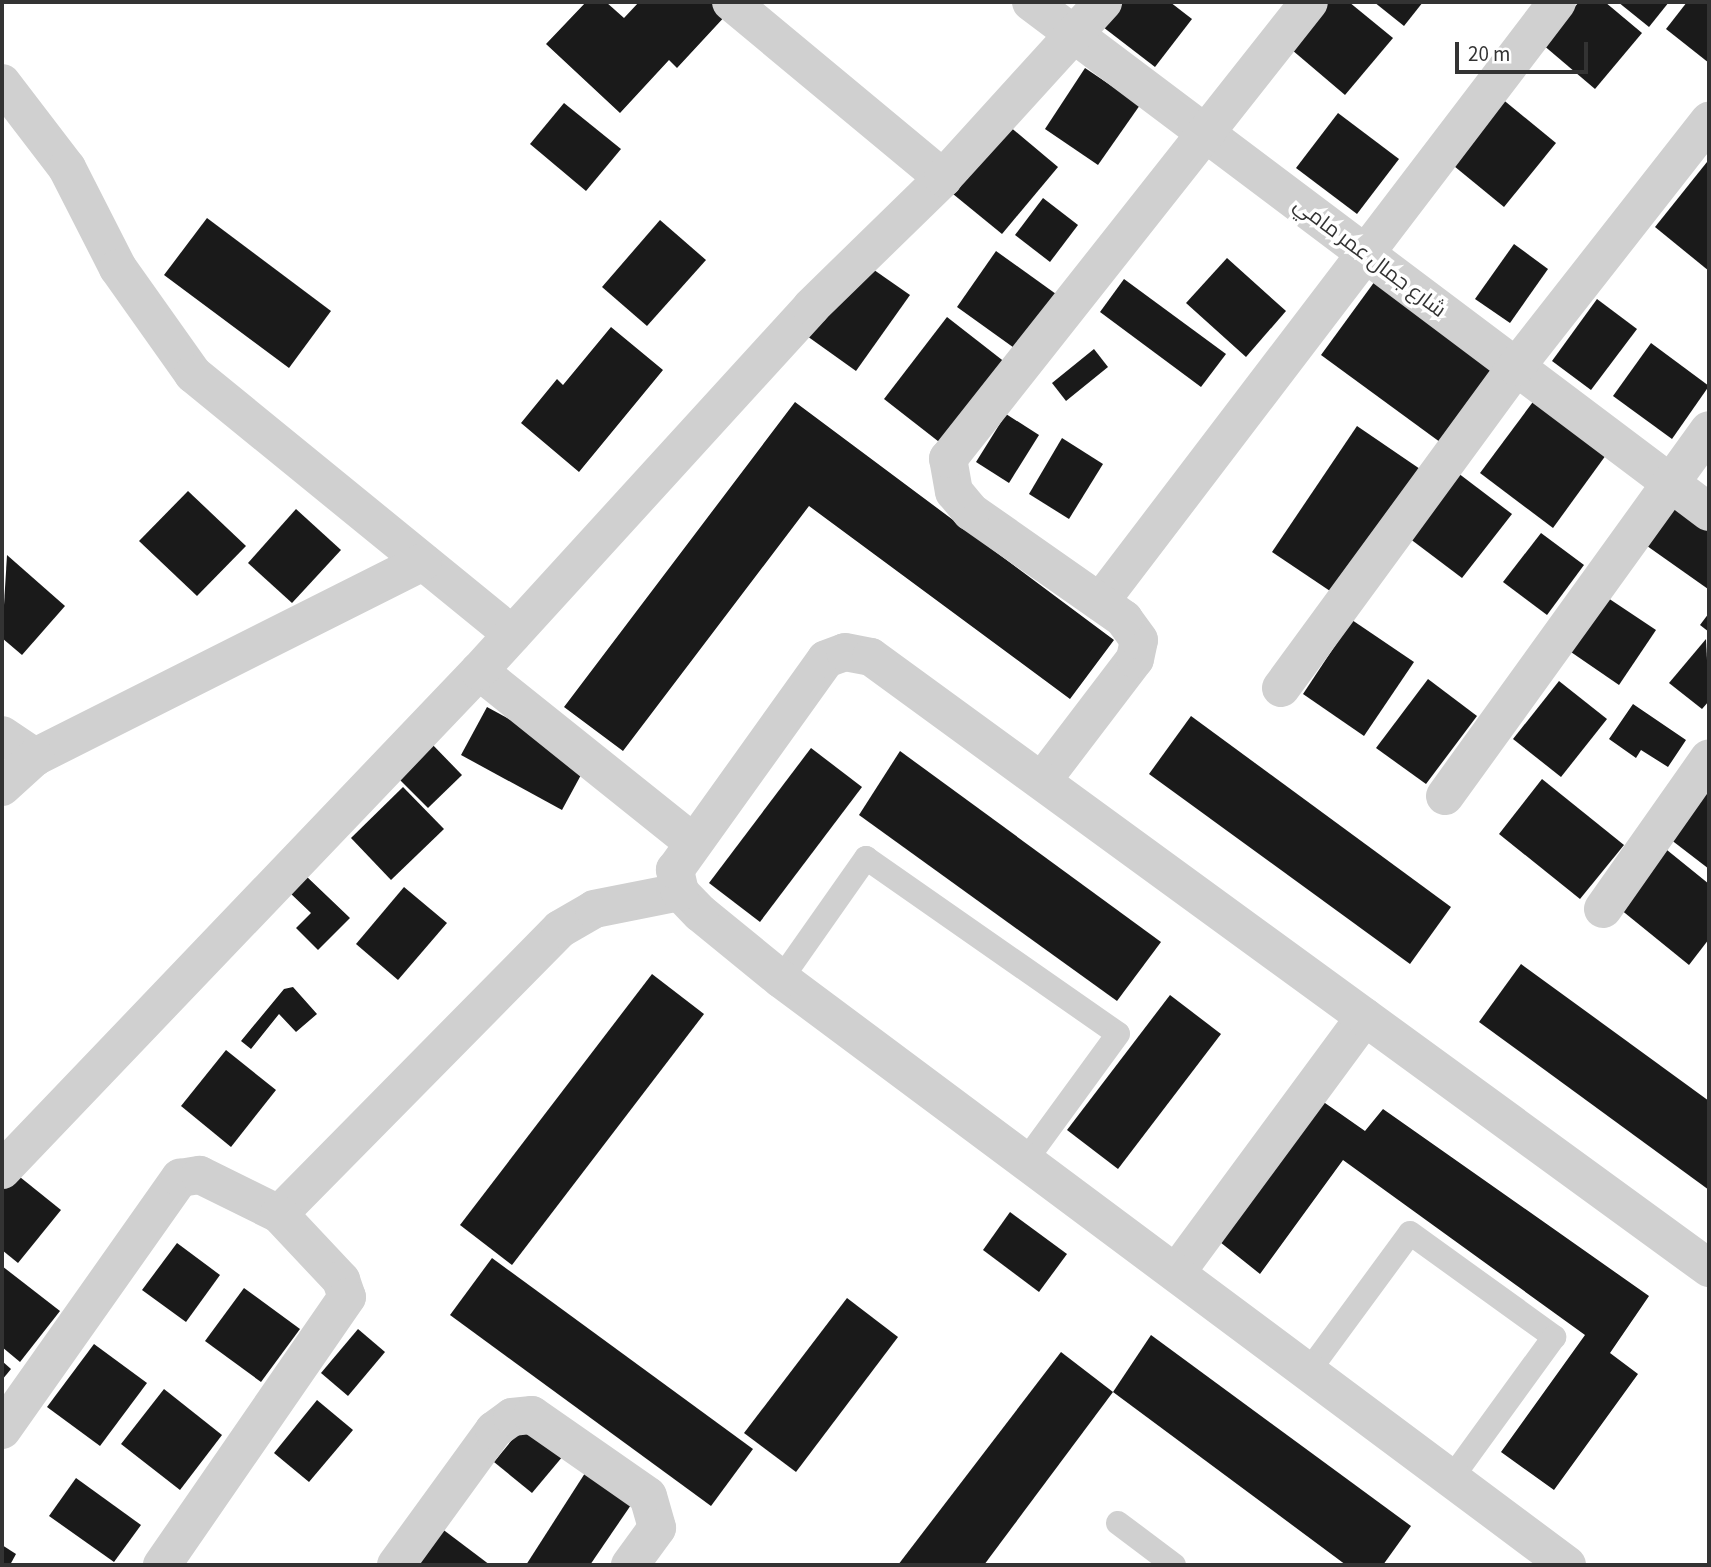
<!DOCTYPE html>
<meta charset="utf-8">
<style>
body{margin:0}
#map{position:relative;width:1711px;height:1567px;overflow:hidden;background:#fff;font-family:"Source Sans 3",Cairo,sans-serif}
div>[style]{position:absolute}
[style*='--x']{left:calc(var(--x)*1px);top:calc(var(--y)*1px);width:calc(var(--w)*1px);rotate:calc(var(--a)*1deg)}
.building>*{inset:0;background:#1a1a1a}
.service>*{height:24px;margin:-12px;padding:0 12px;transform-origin:12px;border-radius:12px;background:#d0d0d0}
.minor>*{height:38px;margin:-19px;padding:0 19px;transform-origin:19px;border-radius:19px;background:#d0d0d0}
span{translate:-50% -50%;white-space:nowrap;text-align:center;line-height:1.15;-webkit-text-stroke:7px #fff;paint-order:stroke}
.street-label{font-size:21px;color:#333}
.frame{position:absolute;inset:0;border:4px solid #333;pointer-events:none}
.scale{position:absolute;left:1455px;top:42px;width:133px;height:32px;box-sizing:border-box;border:4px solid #333;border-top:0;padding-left:9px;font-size:21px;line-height:24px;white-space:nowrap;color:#333;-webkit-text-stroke:5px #fff;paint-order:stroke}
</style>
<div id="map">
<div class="building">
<i style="clip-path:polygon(586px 2px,606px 2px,624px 18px,639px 2px,716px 2px,728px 13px,677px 68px,669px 60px,620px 113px,546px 44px)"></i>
<i style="clip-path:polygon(1123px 2px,1170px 2px,1192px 19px,1155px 67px,1103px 27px)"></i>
<i style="clip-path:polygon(1319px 2px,1349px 2px,1393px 38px,1345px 95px,1285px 44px)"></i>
<i style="clip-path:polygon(1374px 2px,1423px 2px,1404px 26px)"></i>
<i style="clip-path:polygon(1579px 2px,1605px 2px,1642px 33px,1595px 89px,1542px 44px)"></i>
<i style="clip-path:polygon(1618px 2px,1669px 2px,1649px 27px)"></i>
<i style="clip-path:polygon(1687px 2px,1709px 2px,1709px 63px,1666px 29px)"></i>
<i style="clip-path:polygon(1085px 68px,1140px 105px,1098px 165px,1045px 129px)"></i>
<i style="clip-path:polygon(1495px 93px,1556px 143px,1504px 207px,1443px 157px)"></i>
<i style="clip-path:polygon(564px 103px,621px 149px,586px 191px,530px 144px)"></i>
<i style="clip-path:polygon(1338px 113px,1399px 159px,1357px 214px,1296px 168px)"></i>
<i style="clip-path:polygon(1009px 126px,1058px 167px,1002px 234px,953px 194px)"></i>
<i style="clip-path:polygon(1707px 162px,1709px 164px,1709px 271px,1655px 227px)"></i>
<i style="clip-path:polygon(1043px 198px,1078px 225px,1050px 262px,1015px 235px)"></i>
<i style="clip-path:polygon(207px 218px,331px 311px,289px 368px,164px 275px)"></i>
<i style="clip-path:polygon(660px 220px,706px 260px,647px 326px,602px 287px)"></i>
<i style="clip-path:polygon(1514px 244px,1548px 269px,1510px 323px,1475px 299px)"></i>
<i style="clip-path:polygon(996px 251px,1056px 294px,1017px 350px,957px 307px)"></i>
<i style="clip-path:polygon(854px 256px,910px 295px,856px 371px,800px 331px)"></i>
<i style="clip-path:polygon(1227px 258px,1286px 311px,1246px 357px,1186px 303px)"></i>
<i style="clip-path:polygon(1124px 279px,1226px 354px,1201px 387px,1100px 312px)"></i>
<i style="clip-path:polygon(1375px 281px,1498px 371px,1444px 445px,1321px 355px)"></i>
<i style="clip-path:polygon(1597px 299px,1637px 329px,1591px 390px,1552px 361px)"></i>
<i style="clip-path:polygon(947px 317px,1006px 363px,943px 445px,884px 399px)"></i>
<i style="clip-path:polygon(611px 327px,663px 370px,579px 472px,521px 423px,557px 379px,563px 385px)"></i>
<i style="clip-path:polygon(1651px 343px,1709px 386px,1672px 439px,1613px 396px)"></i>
<i style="clip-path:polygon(1094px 349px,1108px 367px,1066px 401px,1052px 383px)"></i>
<i style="clip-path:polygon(1541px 391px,1614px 444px,1553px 528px,1480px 473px)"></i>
<i style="clip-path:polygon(795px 402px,1114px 640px,1070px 699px,809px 506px,623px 751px,564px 707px)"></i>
<i style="clip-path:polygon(1006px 414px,1039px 435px,1009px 483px,976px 462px)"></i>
<i style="clip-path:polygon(1357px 426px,1420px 469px,1336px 595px,1272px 552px)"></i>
<i style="clip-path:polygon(1062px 438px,1103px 464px,1069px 519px,1029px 494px)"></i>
<i style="clip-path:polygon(1454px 470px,1512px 514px,1462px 578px,1405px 535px)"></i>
<i style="clip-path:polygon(188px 491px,246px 546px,197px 596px,139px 541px)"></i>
<i style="clip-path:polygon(1675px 491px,1709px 515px,1708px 589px,1640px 541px)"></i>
<i style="clip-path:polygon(296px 509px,341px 550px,292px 603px,248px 563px)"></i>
<i style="clip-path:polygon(1541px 533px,1584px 565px,1547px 615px,1503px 582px)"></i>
<i style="clip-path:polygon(7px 555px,65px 606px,22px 655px,2px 638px)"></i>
<i style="clip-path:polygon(1605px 596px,1656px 630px,1619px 685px,1568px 650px)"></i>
<i style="clip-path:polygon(1709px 613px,1709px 632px,1700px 625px)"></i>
<i style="clip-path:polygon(1352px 620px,1414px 662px,1364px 736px,1303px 694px)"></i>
<i style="clip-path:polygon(1706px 639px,1709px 701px,1702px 709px,1669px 683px)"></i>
<i style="clip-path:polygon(1428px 679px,1477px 716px,1426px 784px,1376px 748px)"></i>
<i style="clip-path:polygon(1559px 681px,1607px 719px,1561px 777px,1513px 739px)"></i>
<i style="clip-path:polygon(1633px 704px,1686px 740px,1668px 767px,1641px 750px,1636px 758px,1609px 739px)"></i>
<i style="clip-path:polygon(487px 707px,588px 762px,562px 810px,461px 755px)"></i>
<i style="clip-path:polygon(1191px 716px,1451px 907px,1410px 964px,1149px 774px)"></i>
<i style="clip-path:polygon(429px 741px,462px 775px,428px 808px,394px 774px)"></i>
<i style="clip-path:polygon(811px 748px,862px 787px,760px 922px,709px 883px)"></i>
<i style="clip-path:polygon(900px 751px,1161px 942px,1117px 1001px,859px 815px)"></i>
<i style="clip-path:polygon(1542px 779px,1624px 845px,1580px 899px,1499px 834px)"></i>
<i style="clip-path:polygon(1709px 786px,1709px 869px,1670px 839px)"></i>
<i style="clip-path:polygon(403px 787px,444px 829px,391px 880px,351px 838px)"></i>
<i style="clip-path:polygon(1667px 850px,1709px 884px,1709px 939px,1689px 965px,1620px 909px)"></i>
<i style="clip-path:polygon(305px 875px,350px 918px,318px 950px,296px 928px,311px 913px,289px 892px)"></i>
<i style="clip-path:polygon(404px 887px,447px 923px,398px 980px,356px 944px)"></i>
<i style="clip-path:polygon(1521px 964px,1709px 1101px,1709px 1190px,1479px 1022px)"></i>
<i style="clip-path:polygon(652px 974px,704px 1014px,512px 1265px,460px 1225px)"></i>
<i style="clip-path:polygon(293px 987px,317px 1014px,296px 1032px,279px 1014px,251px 1049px,241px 1041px,284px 989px)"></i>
<i style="clip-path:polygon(1170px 995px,1221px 1034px,1118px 1169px,1067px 1130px)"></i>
<i style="clip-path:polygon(226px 1050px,276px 1090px,231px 1147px,181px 1106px)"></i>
<i style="clip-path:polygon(1315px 1096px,1365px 1131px,1383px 1109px,1649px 1296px,1610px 1353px,1638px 1374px,1554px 1490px,1501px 1452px,1585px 1335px,1343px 1160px,1260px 1274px,1215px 1238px)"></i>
<i style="clip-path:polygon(15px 1173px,61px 1210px,18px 1263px,2px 1250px,2px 1189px)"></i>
<i style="clip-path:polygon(1010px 1212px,1067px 1254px,1039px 1292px,983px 1250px)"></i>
<i style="clip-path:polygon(177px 1243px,220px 1275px,186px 1322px,142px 1290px)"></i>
<i style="clip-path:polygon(492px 1258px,753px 1449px,711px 1506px,450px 1315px)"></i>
<i style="clip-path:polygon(2px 1266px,60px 1311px,20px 1362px,2px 1347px)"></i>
<i style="clip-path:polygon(244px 1288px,300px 1329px,261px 1382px,205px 1341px)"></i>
<i style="clip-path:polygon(847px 1298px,898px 1337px,796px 1472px,744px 1433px)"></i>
<i style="clip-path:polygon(358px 1329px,385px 1352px,348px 1396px,321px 1373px)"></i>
<i style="clip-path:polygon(1151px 1335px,1411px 1526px,1383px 1565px,1346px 1565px,1113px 1392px)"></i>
<i style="clip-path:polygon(94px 1344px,147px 1383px,100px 1446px,47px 1407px)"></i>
<i style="clip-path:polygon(1061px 1352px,1113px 1392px,984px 1565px,898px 1565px)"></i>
<i style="clip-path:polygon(2px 1361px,11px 1369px,2px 1380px)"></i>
<i style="clip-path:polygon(164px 1389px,222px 1435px,180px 1490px,121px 1444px)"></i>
<i style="clip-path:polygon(317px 1400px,353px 1430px,309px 1482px,274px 1453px)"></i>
<i style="clip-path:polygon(525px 1424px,563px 1456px,532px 1493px,494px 1462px)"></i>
<i style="clip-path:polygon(587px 1470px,633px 1502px,590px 1565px,526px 1565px)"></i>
<i style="clip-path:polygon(76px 1478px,141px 1525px,114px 1562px,49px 1516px)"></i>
<i style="clip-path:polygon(437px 1525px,490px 1565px,407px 1565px)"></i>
<i style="clip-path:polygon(2px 1545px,16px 1554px,10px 1565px,2px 1565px)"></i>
</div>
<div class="service">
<i style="--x:781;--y:979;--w:148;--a:-54.9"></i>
<i style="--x:866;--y:858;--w:307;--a:34.9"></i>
<i style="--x:1118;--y:1034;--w:156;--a:126.1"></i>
<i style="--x:1308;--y:1372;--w:172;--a:-53.7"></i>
<i style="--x:1410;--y:1233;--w:178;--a:35.8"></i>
<i style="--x:1554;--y:1337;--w:175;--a:126"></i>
<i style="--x:1118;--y:1523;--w:70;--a:36.9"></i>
</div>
<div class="minor">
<i style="--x:731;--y:2;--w:276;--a:39.7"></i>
<i style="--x:1031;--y:2;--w:848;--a:36.95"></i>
<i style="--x:2;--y:83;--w:107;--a:52.6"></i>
<i style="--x:67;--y:168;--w:112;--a:63"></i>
<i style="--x:118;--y:268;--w:130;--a:54.7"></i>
<i style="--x:193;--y:374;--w:412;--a:39.2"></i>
<i style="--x:1100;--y:602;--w:754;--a:-52.7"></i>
<i style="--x:479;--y:671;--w:275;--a:38.7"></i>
<i style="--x:1281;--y:688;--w:398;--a:-53.8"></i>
<i style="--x:1516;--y:367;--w:313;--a:-51.9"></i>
<i style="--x:2;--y:735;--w:40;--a:34"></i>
<i style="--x:35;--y:757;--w:434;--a:-26.7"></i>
<i style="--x:1042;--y:781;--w:153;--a:-52.7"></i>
<i style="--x:1135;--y:659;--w:19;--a:-78"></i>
<i style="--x:1139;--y:640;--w:26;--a:-126"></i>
<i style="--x:1124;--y:619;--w:187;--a:-145"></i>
<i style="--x:971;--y:512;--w:26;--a:-130"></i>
<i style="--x:954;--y:492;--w:34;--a:-100"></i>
<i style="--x:948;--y:459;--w:582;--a:-51.69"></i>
<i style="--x:2;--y:787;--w:45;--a:-42.3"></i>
<i style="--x:1445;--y:796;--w:451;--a:-54.2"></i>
<i style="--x:1603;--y:909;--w:184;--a:-54.9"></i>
<i style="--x:2;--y:1170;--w:690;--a:-46.29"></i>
<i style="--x:479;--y:671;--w:493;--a:-47.6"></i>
<i style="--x:811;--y:307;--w:185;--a:-44.3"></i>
<i style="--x:943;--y:178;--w:238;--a:-47.7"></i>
<i style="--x:279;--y:1214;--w:400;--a:-45.4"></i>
<i style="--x:560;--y:929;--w:39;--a:-30"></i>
<i style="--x:594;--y:909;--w:88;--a:-11.2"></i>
<i style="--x:1176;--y:1273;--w:318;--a:-53.6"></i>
<i style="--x:2;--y:1430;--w:309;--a:-54.8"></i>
<i style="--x:180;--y:1178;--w:20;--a:-9"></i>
<i style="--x:200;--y:1175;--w:88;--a:26.3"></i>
<i style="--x:279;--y:1214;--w:91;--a:46.8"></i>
<i style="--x:341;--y:1280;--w:18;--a:71"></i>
<i style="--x:347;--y:1297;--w:326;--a:124.6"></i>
<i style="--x:396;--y:1565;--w:167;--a:-54"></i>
<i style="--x:494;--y:1430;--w:22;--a:-36"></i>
<i style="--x:512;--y:1417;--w:20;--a:-6"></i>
<i style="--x:532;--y:1415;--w:141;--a:34.9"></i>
<i style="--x:648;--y:1496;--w:33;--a:74"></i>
<i style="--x:657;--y:1528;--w:46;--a:126.1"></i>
<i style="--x:1567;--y:1565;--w:980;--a:-143.29"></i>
<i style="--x:781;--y:979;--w:104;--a:-140.8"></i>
<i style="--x:700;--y:913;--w:29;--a:-134"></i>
<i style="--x:680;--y:892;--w:23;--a:-103"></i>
<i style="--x:675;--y:870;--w:259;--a:-54.4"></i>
<i style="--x:826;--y:659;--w:20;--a:-20"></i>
<i style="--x:845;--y:652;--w:26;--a:11"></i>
<i style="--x:871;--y:657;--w:1037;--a:36.1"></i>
</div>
<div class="street-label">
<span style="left:1370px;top:257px;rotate:37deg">شارع جمال عمر مامي</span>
</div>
<div class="frame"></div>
<div class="scale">20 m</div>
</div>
